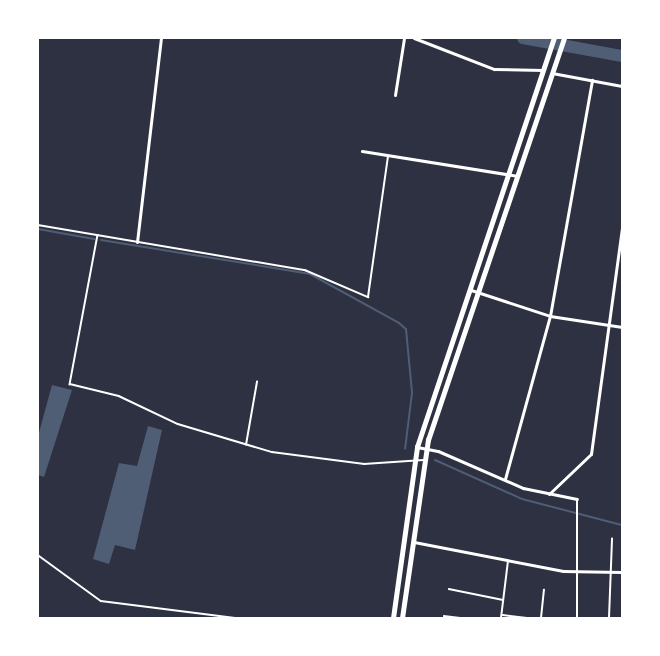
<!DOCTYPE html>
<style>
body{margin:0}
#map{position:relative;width:660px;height:656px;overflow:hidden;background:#2d3142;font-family:Barlow,sans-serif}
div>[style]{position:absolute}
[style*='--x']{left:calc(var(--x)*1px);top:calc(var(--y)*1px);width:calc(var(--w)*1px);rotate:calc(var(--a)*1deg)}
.water>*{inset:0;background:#4f5d75}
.stream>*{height:2px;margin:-1px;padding:0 1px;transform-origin:1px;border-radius:1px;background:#4f5d75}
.river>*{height:12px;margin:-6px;padding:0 6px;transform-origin:6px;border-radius:6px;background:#4f5d75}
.service>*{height:1.5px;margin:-0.75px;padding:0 0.75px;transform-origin:0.75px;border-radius:0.75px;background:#fff}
.minor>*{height:3px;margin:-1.5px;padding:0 1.5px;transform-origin:1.5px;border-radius:1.5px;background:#fff}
.primary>*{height:4.5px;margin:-2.25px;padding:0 2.25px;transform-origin:2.25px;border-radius:2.25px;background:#fff}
span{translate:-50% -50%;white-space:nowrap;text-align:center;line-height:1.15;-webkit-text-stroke:4.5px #fff;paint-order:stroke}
.frame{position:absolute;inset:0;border:39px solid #fff;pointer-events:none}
</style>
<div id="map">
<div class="water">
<i style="clip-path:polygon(52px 385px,72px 390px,44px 477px,38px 475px,38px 436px)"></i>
<i style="clip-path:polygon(148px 426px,162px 430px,135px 550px,115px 545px,109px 564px,93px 559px,119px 463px,137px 466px)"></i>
</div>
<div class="stream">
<i style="--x:38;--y:229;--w:57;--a:10.1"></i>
<i style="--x:101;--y:240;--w:212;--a:9.2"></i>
<i style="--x:310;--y:274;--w:102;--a:28.8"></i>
<i style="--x:399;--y:323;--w:9;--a:41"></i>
<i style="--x:406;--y:329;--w:64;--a:84.6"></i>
<i style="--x:412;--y:393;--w:56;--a:97.1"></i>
<i style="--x:435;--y:460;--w:95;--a:24.1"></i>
<i style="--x:522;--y:499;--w:103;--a:14.6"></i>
</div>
<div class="river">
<i style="--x:523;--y:38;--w:101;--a:10.3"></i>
</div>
<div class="service">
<i style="--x:38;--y:225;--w:271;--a:9.6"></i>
<i style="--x:305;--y:270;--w:69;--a:23.2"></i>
<i style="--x:368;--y:297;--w:141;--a:-81.9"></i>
<i style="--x:98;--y:235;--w:152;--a:100.6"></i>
<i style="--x:70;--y:384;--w:50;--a:13.8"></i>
<i style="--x:119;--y:396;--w:65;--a:25.4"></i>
<i style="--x:178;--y:424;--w:98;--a:16.6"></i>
<i style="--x:272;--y:452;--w:93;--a:7.4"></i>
<i style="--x:364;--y:464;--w:59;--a:-3.9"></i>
<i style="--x:246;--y:445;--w:64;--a:-80.1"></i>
<i style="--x:38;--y:555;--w:78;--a:36.1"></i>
<i style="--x:101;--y:601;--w:135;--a:7.2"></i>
<i style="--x:449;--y:589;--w:55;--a:11.5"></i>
<i style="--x:503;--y:615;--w:26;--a:7"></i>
<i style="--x:444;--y:616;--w:16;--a:7"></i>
<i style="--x:501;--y:618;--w:57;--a:-83"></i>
<i style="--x:541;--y:618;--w:28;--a:-84"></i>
<i style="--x:577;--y:618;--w:118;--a:-90"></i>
<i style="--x:609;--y:618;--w:79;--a:-87.8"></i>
</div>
<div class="minor">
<i style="--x:414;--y:38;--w:86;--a:21.2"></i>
<i style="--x:494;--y:69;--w:49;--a:1.2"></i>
<i style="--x:552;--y:73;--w:71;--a:10.5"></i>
<i style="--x:395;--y:95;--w:58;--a:-81"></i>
<i style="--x:362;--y:151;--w:158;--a:9.1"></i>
<i style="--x:137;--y:242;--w:205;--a:-83.3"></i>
<i style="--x:471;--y:290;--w:83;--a:18.2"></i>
<i style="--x:550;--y:316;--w:73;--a:8.7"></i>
<i style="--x:417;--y:447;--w:21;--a:11"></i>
<i style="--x:438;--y:451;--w:93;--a:23.5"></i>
<i style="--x:523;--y:488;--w:55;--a:11.5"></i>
<i style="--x:505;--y:479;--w:169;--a:-74.6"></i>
<i style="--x:550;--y:316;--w:240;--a:-79.9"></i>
<i style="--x:549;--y:494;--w:58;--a:-43.6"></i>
<i style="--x:591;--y:454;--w:228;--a:-82.2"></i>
<i style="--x:414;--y:542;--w:152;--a:11"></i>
<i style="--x:563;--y:571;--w:59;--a:1"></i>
</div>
<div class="primary">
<i style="--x:393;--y:618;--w:173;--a:-82"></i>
<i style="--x:417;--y:447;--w:431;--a:-71.5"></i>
<i style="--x:402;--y:618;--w:180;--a:-81.7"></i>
<i style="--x:428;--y:440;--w:424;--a:-71.3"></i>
</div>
<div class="frame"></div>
</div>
